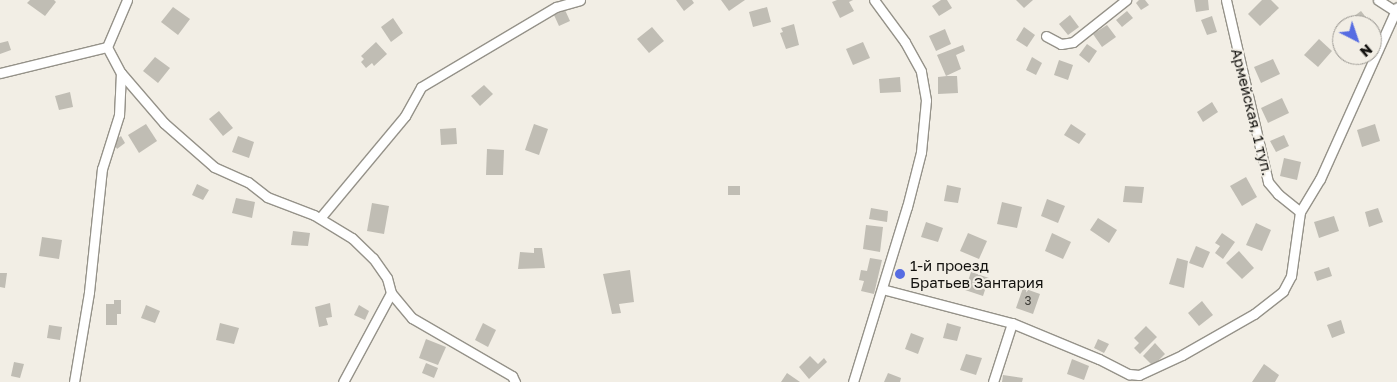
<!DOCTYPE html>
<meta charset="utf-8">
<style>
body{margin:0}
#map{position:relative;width:1397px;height:382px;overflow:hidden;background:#f2eee5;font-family:"Golos Text",sans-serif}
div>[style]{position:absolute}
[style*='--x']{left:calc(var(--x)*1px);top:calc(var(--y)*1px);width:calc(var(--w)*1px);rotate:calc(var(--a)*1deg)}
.building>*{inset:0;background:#c0bdb4}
.roads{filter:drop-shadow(1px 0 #959289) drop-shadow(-1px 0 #959289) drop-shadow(0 1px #959289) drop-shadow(0 -1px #959289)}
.street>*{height:9px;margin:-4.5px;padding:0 4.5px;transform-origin:4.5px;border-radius:4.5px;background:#fff}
.dots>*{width:14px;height:14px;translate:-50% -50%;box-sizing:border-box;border:2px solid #f2eee5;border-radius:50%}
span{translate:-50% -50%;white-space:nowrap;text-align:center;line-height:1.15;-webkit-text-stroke:4px #f2eee5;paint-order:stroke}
.number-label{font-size:12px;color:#3f3e39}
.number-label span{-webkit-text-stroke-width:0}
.street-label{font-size:15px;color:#141310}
.poi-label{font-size:15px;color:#141310}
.left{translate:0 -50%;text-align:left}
.north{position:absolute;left:1332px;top:15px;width:50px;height:50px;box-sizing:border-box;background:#f2eee5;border:1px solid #999690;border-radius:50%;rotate:139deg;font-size:14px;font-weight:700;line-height:20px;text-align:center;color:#141310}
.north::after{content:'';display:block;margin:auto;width:18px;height:22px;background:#566ce2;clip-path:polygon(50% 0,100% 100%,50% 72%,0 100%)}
</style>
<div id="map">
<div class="building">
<i style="clip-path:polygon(30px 0,54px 0,56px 2px,45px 16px,27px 3px)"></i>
<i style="clip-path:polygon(676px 0,692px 0,694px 3px,684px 11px)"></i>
<i style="clip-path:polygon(721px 0,745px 0,729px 11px)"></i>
<i style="clip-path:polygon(837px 0,853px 0,849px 2px,854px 11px,840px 18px,832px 2px)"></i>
<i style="clip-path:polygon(941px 0,947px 0,952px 8px,939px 16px,932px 6px)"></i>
<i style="clip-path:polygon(1016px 0,1033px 0,1024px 8px)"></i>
<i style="clip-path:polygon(1139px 0,1145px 0,1149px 5px,1141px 10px,1136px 3px)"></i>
<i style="clip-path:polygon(1194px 0,1208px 0,1209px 10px,1196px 12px)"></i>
<i style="clip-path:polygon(1262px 0,1271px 0,1279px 8px,1260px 26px,1248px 14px)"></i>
<i style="clip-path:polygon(173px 7px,190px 19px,178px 35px,161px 22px)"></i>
<i style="clip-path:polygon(767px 7px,771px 22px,753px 27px,749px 12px)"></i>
<i style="clip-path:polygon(565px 10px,570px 21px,559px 26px,554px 15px)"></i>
<i style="clip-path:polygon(1127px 11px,1133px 18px,1122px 27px,1116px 20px)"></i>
<i style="clip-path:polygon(1361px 11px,1372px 25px,1342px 25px)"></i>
<i style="clip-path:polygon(1070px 15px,1079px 27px,1068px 35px,1059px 24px)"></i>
<i style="clip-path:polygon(1212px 16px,1217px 32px,1207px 35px,1201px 20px)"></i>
<i style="clip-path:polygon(393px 18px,403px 33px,391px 42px,381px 27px)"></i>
<i style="clip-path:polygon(794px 24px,799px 45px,786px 49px,780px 33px,783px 32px,781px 28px)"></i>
<i style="clip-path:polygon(1107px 25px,1116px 37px,1102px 47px,1093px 34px)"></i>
<i style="clip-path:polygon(652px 27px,664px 41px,649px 53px,637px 39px)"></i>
<i style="clip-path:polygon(1024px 27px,1035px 35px,1027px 47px,1016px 40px)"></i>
<i style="clip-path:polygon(945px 29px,951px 44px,936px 51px,929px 36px)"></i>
<i style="clip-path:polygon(1319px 39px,1332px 51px,1318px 67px,1304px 55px)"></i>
<i style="clip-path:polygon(8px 41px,11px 50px,0 54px,0 43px)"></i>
<i style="clip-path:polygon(376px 42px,387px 54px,374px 66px,372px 63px,366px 68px,361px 62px,364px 59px,361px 56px)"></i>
<i style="clip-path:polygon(863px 42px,870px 58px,853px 65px,846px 49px)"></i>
<i style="clip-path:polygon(1087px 44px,1097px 51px,1089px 63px,1079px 55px)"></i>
<i style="clip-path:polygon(963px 45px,965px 51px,956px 55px,961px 69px,946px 76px,937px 55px)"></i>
<i style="clip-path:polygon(155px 57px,170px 68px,158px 83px,143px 71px)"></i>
<i style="clip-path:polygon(1032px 57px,1042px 63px,1036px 75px,1026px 70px)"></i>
<i style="clip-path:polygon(1273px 59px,1280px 74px,1261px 83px,1254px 67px)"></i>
<i style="clip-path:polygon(1059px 60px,1073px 65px,1068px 80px,1054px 75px)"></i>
<i style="clip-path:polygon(947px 76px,957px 76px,958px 93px,938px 94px,938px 77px)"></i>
<i style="clip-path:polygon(900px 77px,901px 92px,880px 93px,879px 79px)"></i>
<i style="clip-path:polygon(484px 85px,493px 94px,480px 106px,471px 96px)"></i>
<i style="clip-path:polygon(70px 92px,73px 107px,59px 110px,55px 96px)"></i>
<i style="clip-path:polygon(1282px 98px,1289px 113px,1268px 123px,1261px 108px)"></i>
<i style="clip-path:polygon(1212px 102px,1218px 112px,1203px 122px,1197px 112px)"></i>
<i style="clip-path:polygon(219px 111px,233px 128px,223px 136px,209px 119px)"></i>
<i style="clip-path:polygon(146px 124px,157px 141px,139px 153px,128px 135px)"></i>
<i style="clip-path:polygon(534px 124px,548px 129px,539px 155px,525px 150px)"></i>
<i style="clip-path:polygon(1071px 124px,1086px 134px,1079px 144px,1064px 135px)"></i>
<i style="clip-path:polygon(1375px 124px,1380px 141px,1362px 147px,1357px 130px)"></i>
<i style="clip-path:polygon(456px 128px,457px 144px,441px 145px,440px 129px)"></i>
<i style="clip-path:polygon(1284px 135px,1289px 146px,1276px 152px,1270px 141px)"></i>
<i style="clip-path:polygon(121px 136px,125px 143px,117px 149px,113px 142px)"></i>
<i style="clip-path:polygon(238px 136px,254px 142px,249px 158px,232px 152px)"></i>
<i style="clip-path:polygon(487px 149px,504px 150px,503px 175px,486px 175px)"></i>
<i style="clip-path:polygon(1284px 158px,1301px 162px,1297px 180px,1280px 176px)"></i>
<i style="clip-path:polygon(1246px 177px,1257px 197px,1242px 206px,1230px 186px)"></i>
<i style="clip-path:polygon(197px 184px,209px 190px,203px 200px,192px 195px)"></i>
<i style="clip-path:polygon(947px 185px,961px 188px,958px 203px,944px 201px)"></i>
<i style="clip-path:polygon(728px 186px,740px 186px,740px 195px,728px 195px)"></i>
<i style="clip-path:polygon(1125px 186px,1144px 187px,1142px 203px,1123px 202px)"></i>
<i style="clip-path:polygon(236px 198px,255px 202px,252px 218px,232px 213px)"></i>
<i style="clip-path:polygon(1047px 199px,1065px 206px,1058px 223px,1041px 216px)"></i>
<i style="clip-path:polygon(1002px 202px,1022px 207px,1017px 228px,997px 224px)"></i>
<i style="clip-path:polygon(372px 203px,389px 206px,384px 234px,367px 231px)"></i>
<i style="clip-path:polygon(871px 208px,888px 211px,887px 222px,869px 219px)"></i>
<i style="clip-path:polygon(1378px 208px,1383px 222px,1369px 227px,1365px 212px)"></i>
<i style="clip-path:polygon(1334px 216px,1339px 231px,1319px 238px,1314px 222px)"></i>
<i style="clip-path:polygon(1098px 218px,1117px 230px,1109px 243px,1090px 230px)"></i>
<i style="clip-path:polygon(926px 222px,943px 228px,938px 242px,921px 237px)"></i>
<i style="clip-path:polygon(1256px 223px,1271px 230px,1262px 251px,1246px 245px)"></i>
<i style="clip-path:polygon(866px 225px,883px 227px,880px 252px,863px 249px)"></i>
<i style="clip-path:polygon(293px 231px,310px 233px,308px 246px,291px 245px)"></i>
<i style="clip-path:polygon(968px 233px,987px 241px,979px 259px,960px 251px)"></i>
<i style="clip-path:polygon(1052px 233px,1071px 242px,1063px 259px,1045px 251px)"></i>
<i style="clip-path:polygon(1222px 233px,1235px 242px,1223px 259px,1215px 253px,1220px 246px,1215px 243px)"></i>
<i style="clip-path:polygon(42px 237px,62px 240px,59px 259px,39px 256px)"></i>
<i style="clip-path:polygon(1196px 246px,1210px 252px,1203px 268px,1189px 263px)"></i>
<i style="clip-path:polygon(534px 248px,542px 248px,545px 268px,518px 269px,520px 252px,534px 253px)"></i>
<i style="clip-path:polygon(1239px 251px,1254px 268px,1242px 279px,1226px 263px)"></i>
<i style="clip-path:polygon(870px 258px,882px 260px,874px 294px,861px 291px,864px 281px,859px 280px,861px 270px,867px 271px)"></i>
<i style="clip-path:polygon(1177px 258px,1188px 261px,1184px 288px,1169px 284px)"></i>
<i style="clip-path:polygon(1329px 267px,1332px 276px,1317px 281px,1314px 272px)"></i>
<i style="clip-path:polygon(630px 270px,634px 302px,619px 304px,621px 313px,612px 314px,603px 274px)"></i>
<i style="clip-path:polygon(971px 272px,989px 278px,983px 296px,965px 290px)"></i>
<i style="clip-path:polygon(0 273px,7px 273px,5px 288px,0 287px)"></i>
<i style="clip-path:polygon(1023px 288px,1040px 294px,1033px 314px,1016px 308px)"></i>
<i style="clip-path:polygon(114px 300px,121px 300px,121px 314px,117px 314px,117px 325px,106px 325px,106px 304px,114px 304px)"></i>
<i style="clip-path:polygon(1202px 301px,1213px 315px,1199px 326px,1188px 313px)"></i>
<i style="clip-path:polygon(330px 303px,332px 317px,326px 318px,328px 325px,319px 327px,315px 307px)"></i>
<i style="clip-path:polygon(146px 305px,160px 311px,155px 323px,141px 318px)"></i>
<i style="clip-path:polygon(359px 305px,369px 311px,365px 320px,354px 315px)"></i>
<i style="clip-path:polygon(1341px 320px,1345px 333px,1332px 338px,1327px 325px)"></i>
<i style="clip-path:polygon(220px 323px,239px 328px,234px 344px,216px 340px)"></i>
<i style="clip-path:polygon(483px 323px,496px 330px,488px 347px,475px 340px)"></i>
<i style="clip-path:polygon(947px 323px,961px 327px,957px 341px,943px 338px)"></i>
<i style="clip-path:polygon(49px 325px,62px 327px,60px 340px,47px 338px)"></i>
<i style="clip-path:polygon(1146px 326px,1157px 337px,1140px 354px,1134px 348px,1139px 343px,1134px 338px)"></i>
<i style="clip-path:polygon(911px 333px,924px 338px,918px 354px,905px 349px)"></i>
<i style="clip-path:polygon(426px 339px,446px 347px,438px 365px,419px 358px)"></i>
<i style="clip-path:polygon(1098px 339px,1109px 344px,1104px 353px,1094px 348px)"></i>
<i style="clip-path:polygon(1155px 343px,1165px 354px,1153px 366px,1143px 356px)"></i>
<i style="clip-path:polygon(966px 354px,982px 358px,976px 375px,960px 370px)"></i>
<i style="clip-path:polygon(810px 356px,818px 364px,824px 358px,827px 362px,809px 379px,799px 367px)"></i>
<i style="clip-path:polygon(1072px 359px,1089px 366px,1084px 380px,1067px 374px)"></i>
<i style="clip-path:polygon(14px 362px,24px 364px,20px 378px,11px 376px)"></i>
<i style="clip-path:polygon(426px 363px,438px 368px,434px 378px,422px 373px)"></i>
<i style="clip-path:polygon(1264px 364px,1279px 375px,1275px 382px,1252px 382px)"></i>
<i style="clip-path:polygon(787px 373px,800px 382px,781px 382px)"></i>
<i style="clip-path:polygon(888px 373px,901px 378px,900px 382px,884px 382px)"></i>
<i style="clip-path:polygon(1003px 375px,1023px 378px,1022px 382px,1002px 382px)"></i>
</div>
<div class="roads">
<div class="street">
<i style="--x:1226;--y:0;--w:187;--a:77"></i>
<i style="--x:1268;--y:182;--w:16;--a:50"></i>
<i style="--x:1278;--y:194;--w:28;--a:39"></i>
<i style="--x:1378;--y:0;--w:20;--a:33"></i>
<i style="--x:1046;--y:36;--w:17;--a:28"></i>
<i style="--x:1061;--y:44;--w:12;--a:-9"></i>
<i style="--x:1073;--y:42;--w:68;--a:-38.4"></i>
<i style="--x:107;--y:47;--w:30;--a:62"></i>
<i style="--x:121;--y:73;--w:66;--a:49.3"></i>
<i style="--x:164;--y:123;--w:67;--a:41.3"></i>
<i style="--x:214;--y:167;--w:37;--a:24"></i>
<i style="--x:248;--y:182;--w:24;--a:38"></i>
<i style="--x:267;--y:197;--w:50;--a:21"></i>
<i style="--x:314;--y:215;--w:44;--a:31.2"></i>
<i style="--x:352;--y:238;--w:29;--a:44"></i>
<i style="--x:373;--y:258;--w:24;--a:55"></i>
<i style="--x:387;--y:278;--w:16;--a:75"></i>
<i style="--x:391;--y:293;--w:101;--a:118.3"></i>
<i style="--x:107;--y:47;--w:51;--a:-66.9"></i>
<i style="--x:0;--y:73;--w:110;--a:-13.7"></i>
<i style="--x:320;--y:218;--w:133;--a:-50.2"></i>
<i style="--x:405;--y:116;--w:33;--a:-61"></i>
<i style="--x:421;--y:87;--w:157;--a:-30.7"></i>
<i style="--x:556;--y:7;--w:25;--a:-16"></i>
<i style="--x:882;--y:289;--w:134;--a:14.7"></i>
<i style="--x:1012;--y:323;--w:94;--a:22.5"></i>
<i style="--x:1099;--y:359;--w:34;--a:27"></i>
<i style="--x:1129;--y:374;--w:10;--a:6"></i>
<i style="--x:1139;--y:375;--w:47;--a:-24.9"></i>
<i style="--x:1182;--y:355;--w:83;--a:-29.7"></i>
<i style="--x:1254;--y:314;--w:37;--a:-38"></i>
<i style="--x:1283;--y:291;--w:17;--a:-62"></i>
<i style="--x:1291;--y:276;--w:65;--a:-82"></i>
<i style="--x:1300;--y:212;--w:39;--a:-59"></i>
<i style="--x:1320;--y:179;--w:188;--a:-65.8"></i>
<i style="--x:391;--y:293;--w:33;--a:50"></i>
<i style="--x:412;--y:318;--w:116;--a:30.1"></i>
<i style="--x:512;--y:376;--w:7;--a:63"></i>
<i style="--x:74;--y:382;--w:91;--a:-80.5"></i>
<i style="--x:89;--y:292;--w:124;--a:-84"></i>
<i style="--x:102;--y:169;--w:57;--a:-72.5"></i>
<i style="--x:119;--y:115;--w:42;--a:-87.3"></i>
<i style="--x:853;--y:382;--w:183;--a:-72.9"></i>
<i style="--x:907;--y:207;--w:57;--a:-75.7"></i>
<i style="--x:921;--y:152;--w:52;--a:-84.5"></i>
<i style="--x:926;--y:100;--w:29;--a:-100"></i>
<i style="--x:921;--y:71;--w:33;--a:-119"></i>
<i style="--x:905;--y:42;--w:52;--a:-126.4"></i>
<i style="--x:993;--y:382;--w:62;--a:-72.1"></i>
</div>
</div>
<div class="dots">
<i style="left:900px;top:274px;background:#566ce2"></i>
</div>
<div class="number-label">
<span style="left:1028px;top:301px">3</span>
</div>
<div class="street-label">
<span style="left:1252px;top:112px;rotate:76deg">Армейская, 1 туп.</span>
</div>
<div class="poi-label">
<span class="left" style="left:910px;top:274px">1-й проезд<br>Братьев Зантария</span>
</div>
<div class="north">N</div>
</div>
